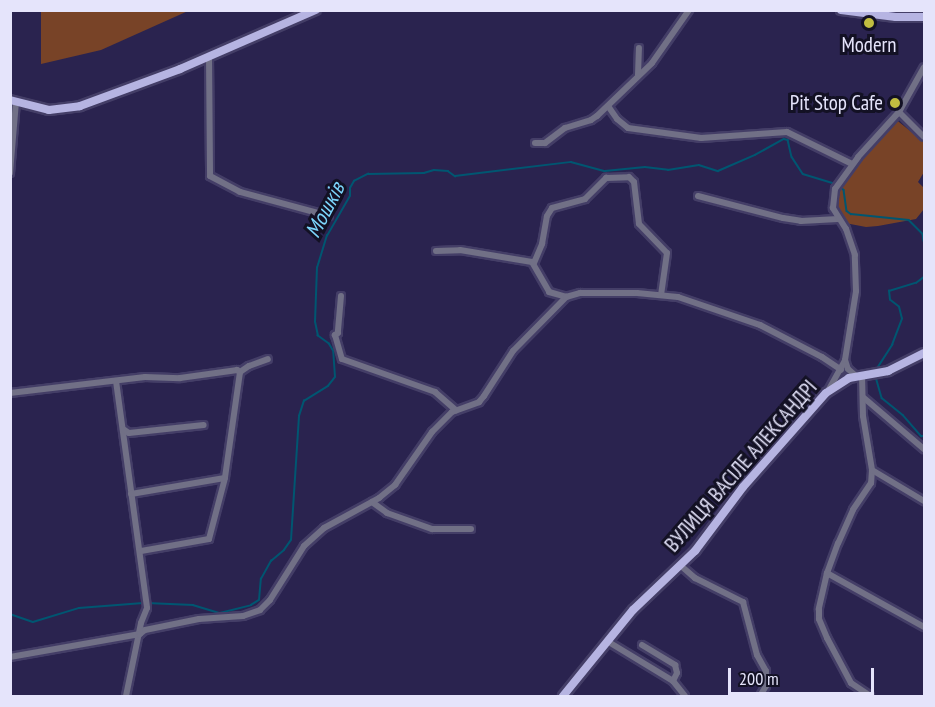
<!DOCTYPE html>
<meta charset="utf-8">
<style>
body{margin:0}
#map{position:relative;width:935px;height:707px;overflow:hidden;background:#2a234f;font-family:"PT Sans Narrow",sans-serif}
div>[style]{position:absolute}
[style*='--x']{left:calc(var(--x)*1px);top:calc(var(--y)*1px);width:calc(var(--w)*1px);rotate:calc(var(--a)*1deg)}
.green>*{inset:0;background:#784327}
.stream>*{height:1.5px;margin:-0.75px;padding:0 0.75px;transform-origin:0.75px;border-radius:0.75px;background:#005671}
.roads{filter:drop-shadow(2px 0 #443e67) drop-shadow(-2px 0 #443e67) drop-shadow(0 2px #443e67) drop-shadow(0 -2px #443e67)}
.minor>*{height:6px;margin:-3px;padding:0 3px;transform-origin:3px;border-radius:3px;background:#717086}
.major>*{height:8px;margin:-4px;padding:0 4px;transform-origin:4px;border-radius:4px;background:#b6b4e2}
.dots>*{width:16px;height:16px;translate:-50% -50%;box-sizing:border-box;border:3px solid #131124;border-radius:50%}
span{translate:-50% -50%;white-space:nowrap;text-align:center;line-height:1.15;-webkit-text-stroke:6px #131124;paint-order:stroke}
.poi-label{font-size:21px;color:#e5e4fb}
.right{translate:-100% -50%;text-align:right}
.street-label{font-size:21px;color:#e5e4fb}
.water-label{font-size:22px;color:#7cd5fb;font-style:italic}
.frame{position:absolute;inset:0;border:12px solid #e5e4fb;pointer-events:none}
.scale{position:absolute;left:728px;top:668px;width:146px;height:27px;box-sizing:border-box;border:3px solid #e5e4fb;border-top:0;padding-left:8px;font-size:18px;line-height:21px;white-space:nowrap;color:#e5e4fb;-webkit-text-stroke:4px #131124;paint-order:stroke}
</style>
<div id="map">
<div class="green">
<i style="clip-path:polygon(41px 11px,41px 10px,188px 11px,101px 50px,41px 64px)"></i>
<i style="clip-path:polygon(894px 118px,924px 142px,924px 172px,918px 182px,924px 188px,924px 209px,916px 219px,878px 226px,866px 227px,845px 223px,835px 201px,843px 183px,854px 165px)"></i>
</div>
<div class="stream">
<i style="--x:841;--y:187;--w:4;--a:45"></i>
<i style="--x:844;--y:190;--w:21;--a:82"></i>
<i style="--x:847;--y:211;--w:5;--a:37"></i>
<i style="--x:851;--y:214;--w:58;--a:5.9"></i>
<i style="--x:909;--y:220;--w:20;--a:45"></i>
<i style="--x:923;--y:234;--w:7;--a:82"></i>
<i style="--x:876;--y:370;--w:30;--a:-57"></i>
<i style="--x:892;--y:345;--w:28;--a:-69"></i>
<i style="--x:902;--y:319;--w:12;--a:-104"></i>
<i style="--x:899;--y:307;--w:11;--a:-142"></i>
<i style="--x:890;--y:300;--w:9;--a:-96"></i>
<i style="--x:889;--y:291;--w:28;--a:-17"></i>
<i style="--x:916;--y:283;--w:10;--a:-37"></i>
<i style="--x:876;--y:377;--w:22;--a:74"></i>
<i style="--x:882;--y:398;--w:27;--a:39"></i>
<i style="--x:903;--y:415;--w:28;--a:49"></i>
<i style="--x:921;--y:436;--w:3;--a:0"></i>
<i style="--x:147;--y:603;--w:46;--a:2.5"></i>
<i style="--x:193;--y:605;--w:28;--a:17"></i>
<i style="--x:220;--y:613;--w:32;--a:-14"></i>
<i style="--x:251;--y:605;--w:9;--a:-32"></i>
<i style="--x:259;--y:600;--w:21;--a:-85"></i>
<i style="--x:261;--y:579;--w:21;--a:-61"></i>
<i style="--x:271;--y:561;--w:17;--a:-40"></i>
<i style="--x:284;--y:550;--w:12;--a:-55"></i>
<i style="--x:291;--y:540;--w:124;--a:-86.3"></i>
<i style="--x:299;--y:416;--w:16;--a:-72"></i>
<i style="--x:304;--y:401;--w:28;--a:-32"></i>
<i style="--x:328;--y:386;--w:11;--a:-52"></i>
<i style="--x:335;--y:377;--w:26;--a:-94"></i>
<i style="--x:333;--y:351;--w:8;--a:-120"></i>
<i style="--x:329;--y:344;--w:14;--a:-144"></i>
<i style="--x:318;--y:336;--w:14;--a:-102"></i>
<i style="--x:315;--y:322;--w:54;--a:-87.9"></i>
<i style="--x:317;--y:268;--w:34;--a:-73"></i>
<i style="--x:327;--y:236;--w:46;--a:-60.1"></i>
<i style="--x:350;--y:196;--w:8;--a:-90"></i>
<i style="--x:350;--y:188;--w:8;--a:-60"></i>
<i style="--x:354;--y:181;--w:16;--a:-27"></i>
<i style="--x:368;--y:174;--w:56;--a:-1"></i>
<i style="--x:424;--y:173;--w:10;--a:-17"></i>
<i style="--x:434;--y:170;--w:14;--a:4"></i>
<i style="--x:448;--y:171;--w:9;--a:36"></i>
<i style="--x:455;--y:176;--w:117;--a:-6.9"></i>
<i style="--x:571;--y:162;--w:35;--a:15"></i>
<i style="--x:605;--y:171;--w:40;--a:-5.7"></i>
<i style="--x:645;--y:167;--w:23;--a:7"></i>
<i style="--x:668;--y:170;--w:31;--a:-9"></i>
<i style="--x:699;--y:165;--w:20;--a:18"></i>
<i style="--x:718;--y:171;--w:40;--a:-23.4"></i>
<i style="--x:755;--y:155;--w:33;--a:-29"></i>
<i style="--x:784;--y:139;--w:4;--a:14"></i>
<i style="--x:788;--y:140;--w:17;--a:77"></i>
<i style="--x:792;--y:157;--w:20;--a:57"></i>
<i style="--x:803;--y:174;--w:34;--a:17"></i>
<i style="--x:10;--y:614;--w:24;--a:19"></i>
<i style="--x:33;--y:622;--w:48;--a:-16.9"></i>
<i style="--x:79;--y:608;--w:64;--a:-4.5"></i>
</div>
<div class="roads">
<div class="minor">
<i style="--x:209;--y:56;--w:120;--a:89.5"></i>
<i style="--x:210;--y:176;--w:34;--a:28"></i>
<i style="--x:240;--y:192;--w:92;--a:15.1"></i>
<i style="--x:638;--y:75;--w:27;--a:-88"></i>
<i style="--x:608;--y:106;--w:16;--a:55"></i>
<i style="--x:617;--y:119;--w:14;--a:39"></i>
<i style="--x:628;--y:128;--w:74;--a:7.8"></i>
<i style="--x:701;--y:138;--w:86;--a:-4"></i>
<i style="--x:787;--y:132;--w:72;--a:26.2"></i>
<i style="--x:899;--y:112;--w:35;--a:45"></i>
<i style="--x:535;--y:143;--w:10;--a:0"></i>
<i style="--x:545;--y:143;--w:25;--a:-37"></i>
<i style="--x:565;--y:128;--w:27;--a:-17"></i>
<i style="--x:591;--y:120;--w:7;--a:-34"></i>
<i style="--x:597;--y:116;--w:76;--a:-43.9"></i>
<i style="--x:652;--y:63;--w:65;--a:-55.1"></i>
<i style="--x:10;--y:173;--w:71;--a:-85.2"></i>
<i style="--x:698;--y:196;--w:88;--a:14.5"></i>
<i style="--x:783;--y:218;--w:18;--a:9"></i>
<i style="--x:801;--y:221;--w:37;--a:-3"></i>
<i style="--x:436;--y:251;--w:24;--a:-2"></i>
<i style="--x:460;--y:250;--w:73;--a:9.5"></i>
<i style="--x:532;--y:262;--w:34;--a:60"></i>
<i style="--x:549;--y:292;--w:18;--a:16"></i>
<i style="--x:534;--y:263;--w:21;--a:-67"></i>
<i style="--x:542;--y:244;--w:28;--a:-80"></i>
<i style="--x:547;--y:216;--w:9;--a:-58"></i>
<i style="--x:552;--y:208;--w:34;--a:-15"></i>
<i style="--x:585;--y:199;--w:30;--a:-45"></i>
<i style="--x:606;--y:178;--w:23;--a:-2"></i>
<i style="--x:629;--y:177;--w:7;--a:45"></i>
<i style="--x:634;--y:182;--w:42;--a:83.2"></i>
<i style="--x:639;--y:224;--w:40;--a:46"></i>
<i style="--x:667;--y:253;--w:42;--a:98.1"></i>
<i style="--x:341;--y:296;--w:37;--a:95"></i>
<i style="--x:338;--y:333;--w:4;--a:146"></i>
<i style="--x:335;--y:335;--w:25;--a:74"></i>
<i style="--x:342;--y:359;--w:99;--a:19.5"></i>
<i style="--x:435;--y:392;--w:28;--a:41"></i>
<i style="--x:845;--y:360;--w:9;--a:72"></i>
<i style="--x:848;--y:369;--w:11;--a:41"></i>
<i style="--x:240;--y:372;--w:11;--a:-34"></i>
<i style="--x:249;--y:366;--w:20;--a:-20"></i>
<i style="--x:862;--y:375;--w:41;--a:88.6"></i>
<i style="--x:863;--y:416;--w:55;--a:80.5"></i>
<i style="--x:872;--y:470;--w:13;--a:94"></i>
<i style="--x:871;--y:483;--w:32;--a:124"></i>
<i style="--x:853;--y:510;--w:36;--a:114"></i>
<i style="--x:838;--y:543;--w:32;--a:110"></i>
<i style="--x:827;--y:573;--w:37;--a:103"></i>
<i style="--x:819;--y:609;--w:10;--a:90"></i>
<i style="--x:819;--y:619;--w:21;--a:67"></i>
<i style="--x:827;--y:638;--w:51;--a:61.9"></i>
<i style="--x:851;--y:683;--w:23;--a:34"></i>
<i style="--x:116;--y:381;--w:229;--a:82.2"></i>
<i style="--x:147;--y:608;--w:16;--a:112"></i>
<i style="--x:141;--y:623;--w:75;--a:101.6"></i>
<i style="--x:828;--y:391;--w:35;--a:-61"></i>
<i style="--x:845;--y:360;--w:70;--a:-80.9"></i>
<i style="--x:856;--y:291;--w:36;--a:-92"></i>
<i style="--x:855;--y:255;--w:28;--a:-109"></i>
<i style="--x:846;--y:229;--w:25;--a:-122"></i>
<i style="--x:833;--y:208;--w:19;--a:-84"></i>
<i style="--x:835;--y:189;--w:39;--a:-54"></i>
<i style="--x:858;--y:157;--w:61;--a:-47.7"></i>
<i style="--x:899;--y:112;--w:51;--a:-60.9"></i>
<i style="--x:10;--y:393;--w:136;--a:-6.8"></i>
<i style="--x:145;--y:377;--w:35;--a:2"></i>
<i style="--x:180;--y:378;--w:58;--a:-8"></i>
<i style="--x:237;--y:370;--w:4;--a:34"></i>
<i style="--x:240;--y:372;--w:107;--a:98.1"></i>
<i style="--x:225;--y:478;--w:63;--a:104.7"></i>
<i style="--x:209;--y:539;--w:69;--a:170"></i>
<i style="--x:864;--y:398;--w:79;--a:40.4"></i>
<i style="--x:123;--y:429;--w:7;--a:34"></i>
<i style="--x:129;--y:433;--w:75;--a:-6.1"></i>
<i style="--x:872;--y:470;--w:61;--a:30.8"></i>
<i style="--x:131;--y:494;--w:95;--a:-9.7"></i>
<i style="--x:372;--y:502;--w:19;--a:36"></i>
<i style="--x:387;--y:513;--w:48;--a:19.6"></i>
<i style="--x:432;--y:529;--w:39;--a:0"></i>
<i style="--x:680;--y:565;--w:20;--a:41"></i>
<i style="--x:695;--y:578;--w:54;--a:26.6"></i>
<i style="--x:743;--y:602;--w:55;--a:75.2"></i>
<i style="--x:757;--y:655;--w:18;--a:61"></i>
<i style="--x:766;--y:671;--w:15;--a:90"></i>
<i style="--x:766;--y:686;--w:12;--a:121"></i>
<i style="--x:827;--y:573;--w:111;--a:29.1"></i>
<i style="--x:607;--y:641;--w:77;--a:31.2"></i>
<i style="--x:673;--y:681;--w:19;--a:51"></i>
<i style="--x:642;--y:645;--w:39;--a:31"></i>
<i style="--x:675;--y:665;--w:8;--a:76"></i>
<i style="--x:677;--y:673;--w:9;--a:117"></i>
<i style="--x:10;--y:657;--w:132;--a:-10"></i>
<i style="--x:140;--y:634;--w:6;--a:-39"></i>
<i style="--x:145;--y:630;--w:55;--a:-11.5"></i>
<i style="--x:199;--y:619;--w:44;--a:-3.9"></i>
<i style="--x:243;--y:616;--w:18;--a:-19"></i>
<i style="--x:260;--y:610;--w:14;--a:-45"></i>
<i style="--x:270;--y:600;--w:64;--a:-57.8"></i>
<i style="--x:304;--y:546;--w:27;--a:-42"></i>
<i style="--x:324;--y:528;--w:63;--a:-28.6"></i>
<i style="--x:379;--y:498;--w:21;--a:-39"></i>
<i style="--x:395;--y:485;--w:65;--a:-55.1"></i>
<i style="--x:432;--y:432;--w:28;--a:-45"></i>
<i style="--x:452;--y:412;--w:29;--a:-20"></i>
<i style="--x:479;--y:402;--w:8;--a:-50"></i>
<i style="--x:484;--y:396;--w:54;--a:-57.2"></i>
<i style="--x:513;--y:351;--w:76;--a:-45.5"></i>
<i style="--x:566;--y:297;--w:15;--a:-16"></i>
<i style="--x:580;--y:293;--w:57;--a:0"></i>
<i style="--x:637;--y:293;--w:41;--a:5.6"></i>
<i style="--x:678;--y:297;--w:87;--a:18.9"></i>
<i style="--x:760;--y:325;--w:70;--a:27.3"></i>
<i style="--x:822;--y:357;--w:23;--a:34"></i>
</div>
<div class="major">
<i style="--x:841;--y:10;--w:55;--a:7.3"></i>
<i style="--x:896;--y:17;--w:28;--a:0"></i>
<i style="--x:10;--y:100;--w:40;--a:14.4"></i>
<i style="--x:49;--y:110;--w:31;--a:-7"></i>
<i style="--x:80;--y:106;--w:107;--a:-20.3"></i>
<i style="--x:180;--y:69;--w:148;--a:-23.5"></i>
<i style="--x:563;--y:696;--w:111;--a:-50.9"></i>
<i style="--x:633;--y:610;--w:86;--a:-43.6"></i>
<i style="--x:695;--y:551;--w:80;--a:-53.1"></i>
<i style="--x:743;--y:487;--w:125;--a:-48.6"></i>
<i style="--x:826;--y:393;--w:27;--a:-33"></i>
<i style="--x:849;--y:378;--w:40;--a:-10"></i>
<i style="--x:888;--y:371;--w:40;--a:-26.6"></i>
</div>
</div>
<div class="dots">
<i style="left:869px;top:23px;background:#c1bd40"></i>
<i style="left:895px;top:103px;background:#c1bd40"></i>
</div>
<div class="poi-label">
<span style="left:869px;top:45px">Modern</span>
<span class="right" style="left:883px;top:103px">Pit Stop Cafe</span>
</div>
<div class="street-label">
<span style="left:741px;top:466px;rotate:-49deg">ВУЛИЦЯ ВАСІЛЕ АЛЕКСАНДРІ</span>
</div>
<div class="water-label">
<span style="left:325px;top:210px;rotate:-62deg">Мошків</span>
</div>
<div class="frame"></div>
<div class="scale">200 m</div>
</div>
